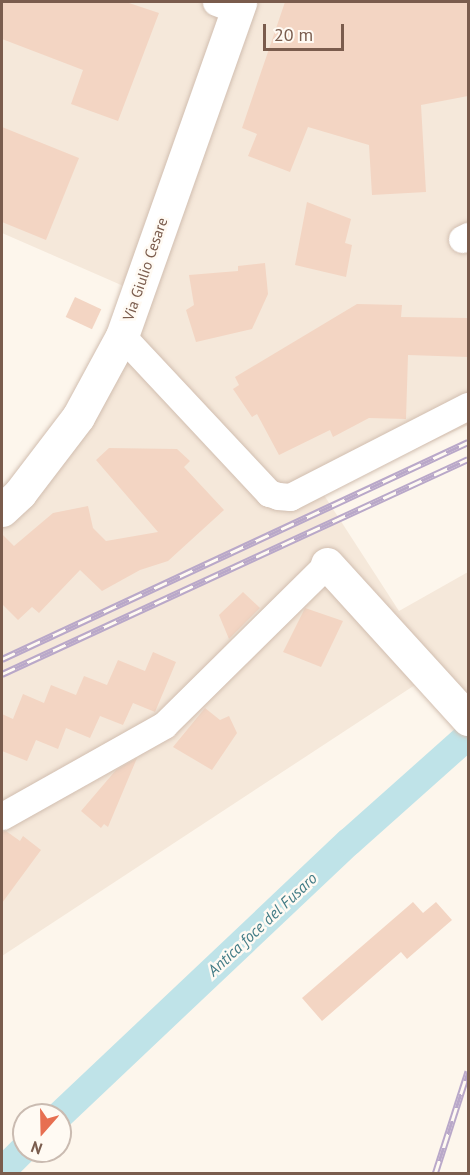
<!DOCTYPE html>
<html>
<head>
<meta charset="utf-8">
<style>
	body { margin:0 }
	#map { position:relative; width:470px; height:1175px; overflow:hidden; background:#fdf6ec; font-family:"PT Sans",sans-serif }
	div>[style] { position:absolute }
	.residential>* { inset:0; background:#f5e8da }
	.canal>* { height:28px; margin:-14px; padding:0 14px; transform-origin:14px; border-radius:14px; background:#bfe3e8 }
	.building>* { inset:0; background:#f3d5c3; transform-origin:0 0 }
	.roads { filter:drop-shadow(0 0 2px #d1beb0) drop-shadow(0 0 2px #d1beb0) }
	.minor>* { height:27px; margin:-13.5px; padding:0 13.5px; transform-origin:13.5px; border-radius:13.5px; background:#fff }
	.tertiary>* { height:33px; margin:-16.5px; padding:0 16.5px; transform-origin:16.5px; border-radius:16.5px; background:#fff }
	.rail>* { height:7px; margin-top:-3.5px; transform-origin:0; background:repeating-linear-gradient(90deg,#fffaf3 0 14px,#b9a8c9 0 28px); box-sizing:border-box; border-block:2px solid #b9a8c9 }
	span { translate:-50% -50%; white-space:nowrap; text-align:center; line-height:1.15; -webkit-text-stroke:5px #fffaf3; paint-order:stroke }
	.street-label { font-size:15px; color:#7a5c4d }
	.water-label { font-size:16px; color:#437c86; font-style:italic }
	.frame { position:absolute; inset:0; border:3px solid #7a5c4d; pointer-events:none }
	.north { position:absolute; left:12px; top:1103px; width:60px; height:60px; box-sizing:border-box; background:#fffaf3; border:2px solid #cabbb1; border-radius:50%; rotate:200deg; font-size:16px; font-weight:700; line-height:24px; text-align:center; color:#7a5c4d }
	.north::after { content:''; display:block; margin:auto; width:21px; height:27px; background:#e76f51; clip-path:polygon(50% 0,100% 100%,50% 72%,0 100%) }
	.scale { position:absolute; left:263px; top:24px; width:81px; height:27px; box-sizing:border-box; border:3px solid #7a5c4d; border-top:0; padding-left:8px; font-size:18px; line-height:21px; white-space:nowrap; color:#7a5c4d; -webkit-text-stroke:4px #fffaf3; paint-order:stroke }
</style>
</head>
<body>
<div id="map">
	<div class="residential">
		<div style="clip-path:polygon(2px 2px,468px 2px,468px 425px,322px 492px,399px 611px,468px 572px,468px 714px,421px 681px,2px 956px,2px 521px,79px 428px,128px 288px,2px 233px)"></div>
	</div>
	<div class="canal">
		<div style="left:60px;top:1115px;width:398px;rotate:-43.4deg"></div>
		<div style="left:349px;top:842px;width:159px;rotate:-41.7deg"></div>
		<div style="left:2px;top:1171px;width:31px;rotate:-45deg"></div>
	</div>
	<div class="building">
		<div style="clip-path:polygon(2px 2px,126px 2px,159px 13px,118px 121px,71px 104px,83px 70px,2px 39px)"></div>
		<div style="clip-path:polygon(285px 2px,468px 2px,468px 96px,421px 105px,426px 192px,372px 195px,369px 145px,308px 127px,290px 172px,248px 156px,257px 134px,242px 128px)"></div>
		<div style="clip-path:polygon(2px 127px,79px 158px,46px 240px,2px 222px)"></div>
		<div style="clip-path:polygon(307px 202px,351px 219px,345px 243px,352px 245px,346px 277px,295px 265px)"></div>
		<div style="clip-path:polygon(265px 263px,268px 294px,252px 329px,196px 342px,186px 310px,194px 305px,189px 275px,238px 271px,238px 266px)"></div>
		<div style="left:75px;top:297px;width:29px;height:22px;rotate:25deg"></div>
		<div style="clip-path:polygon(357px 304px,402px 305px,401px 317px,468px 318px,468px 357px,408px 355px,406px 419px,369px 418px,333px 437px,330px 430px,279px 455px,257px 414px,252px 417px,233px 389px,239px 385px,235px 377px)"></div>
		<div style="clip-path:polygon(109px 448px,177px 449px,190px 461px,184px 467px,224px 510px,168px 561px,140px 570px,102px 591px,80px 570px,39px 613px,32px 607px,18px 620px,2px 604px,2px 534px,14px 546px,53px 513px,88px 506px,93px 528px,106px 541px,158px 532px,96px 460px)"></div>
		<div style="clip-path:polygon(243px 592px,260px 608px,229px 639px,219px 615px)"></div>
		<div style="clip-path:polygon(305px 608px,343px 621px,321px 667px,283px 652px)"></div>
		<div style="clip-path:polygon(153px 652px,176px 662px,155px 712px,133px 703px,123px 725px,100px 716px,90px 738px,66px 728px,58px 749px,36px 740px,27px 761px,2px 751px,2px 714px,13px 719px,23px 694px,44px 703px,51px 685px,76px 695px,84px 676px,107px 685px,118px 660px,145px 671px)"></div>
		<div style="clip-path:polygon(205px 708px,220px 720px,229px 716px,237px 733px,212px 770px,173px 747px)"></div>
		<div style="clip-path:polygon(137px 758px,108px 827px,104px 824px,101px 828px,81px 811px,116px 770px)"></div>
		<div style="clip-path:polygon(6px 831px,20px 841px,23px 836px,41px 850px,2px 903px,2px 832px)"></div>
		<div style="clip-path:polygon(413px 902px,423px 913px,436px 902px,452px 920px,407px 959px,401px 952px,322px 1021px,302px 998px)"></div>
	</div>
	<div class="roads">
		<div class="minor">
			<div style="left:216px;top:2px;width:22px;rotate:21deg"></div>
			<div style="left:462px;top:239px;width:7px;rotate:-27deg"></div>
			<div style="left:122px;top:336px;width:215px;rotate:46.9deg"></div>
			<div style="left:269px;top:493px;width:9px;rotate:18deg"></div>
			<div style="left:278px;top:496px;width:12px;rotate:5deg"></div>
			<div style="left:290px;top:497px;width:200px;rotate:-27.1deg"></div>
			<div style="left:2px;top:816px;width:186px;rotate:-29.3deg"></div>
			<div style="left:164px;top:725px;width:229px;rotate:-44.6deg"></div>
		</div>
		<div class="tertiary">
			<div style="left:2px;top:510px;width:25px;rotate:-43deg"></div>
			<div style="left:20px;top:493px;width:96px;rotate:-52.7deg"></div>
			<div style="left:78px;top:417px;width:92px;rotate:-61.5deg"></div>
			<div style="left:122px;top:336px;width:354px;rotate:-70.5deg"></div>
			<div style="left:327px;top:564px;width:210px;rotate:47.7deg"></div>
		</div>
	</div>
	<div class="rail">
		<div style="left:2px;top:659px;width:514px;rotate:-24.97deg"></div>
		<div style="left:2px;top:674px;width:513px;rotate:-24.77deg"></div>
		<div style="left:435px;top:1174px;width:108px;rotate:-72.2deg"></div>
	</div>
	<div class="street-label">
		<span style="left:145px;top:269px;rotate:-71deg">Via Giulio Cesare</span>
	</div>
	<div class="water-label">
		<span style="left:262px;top:924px;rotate:-43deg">Antica foce del Fusaro</span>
	</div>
	<div class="frame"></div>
	<div class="north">N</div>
	<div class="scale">20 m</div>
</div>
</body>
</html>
